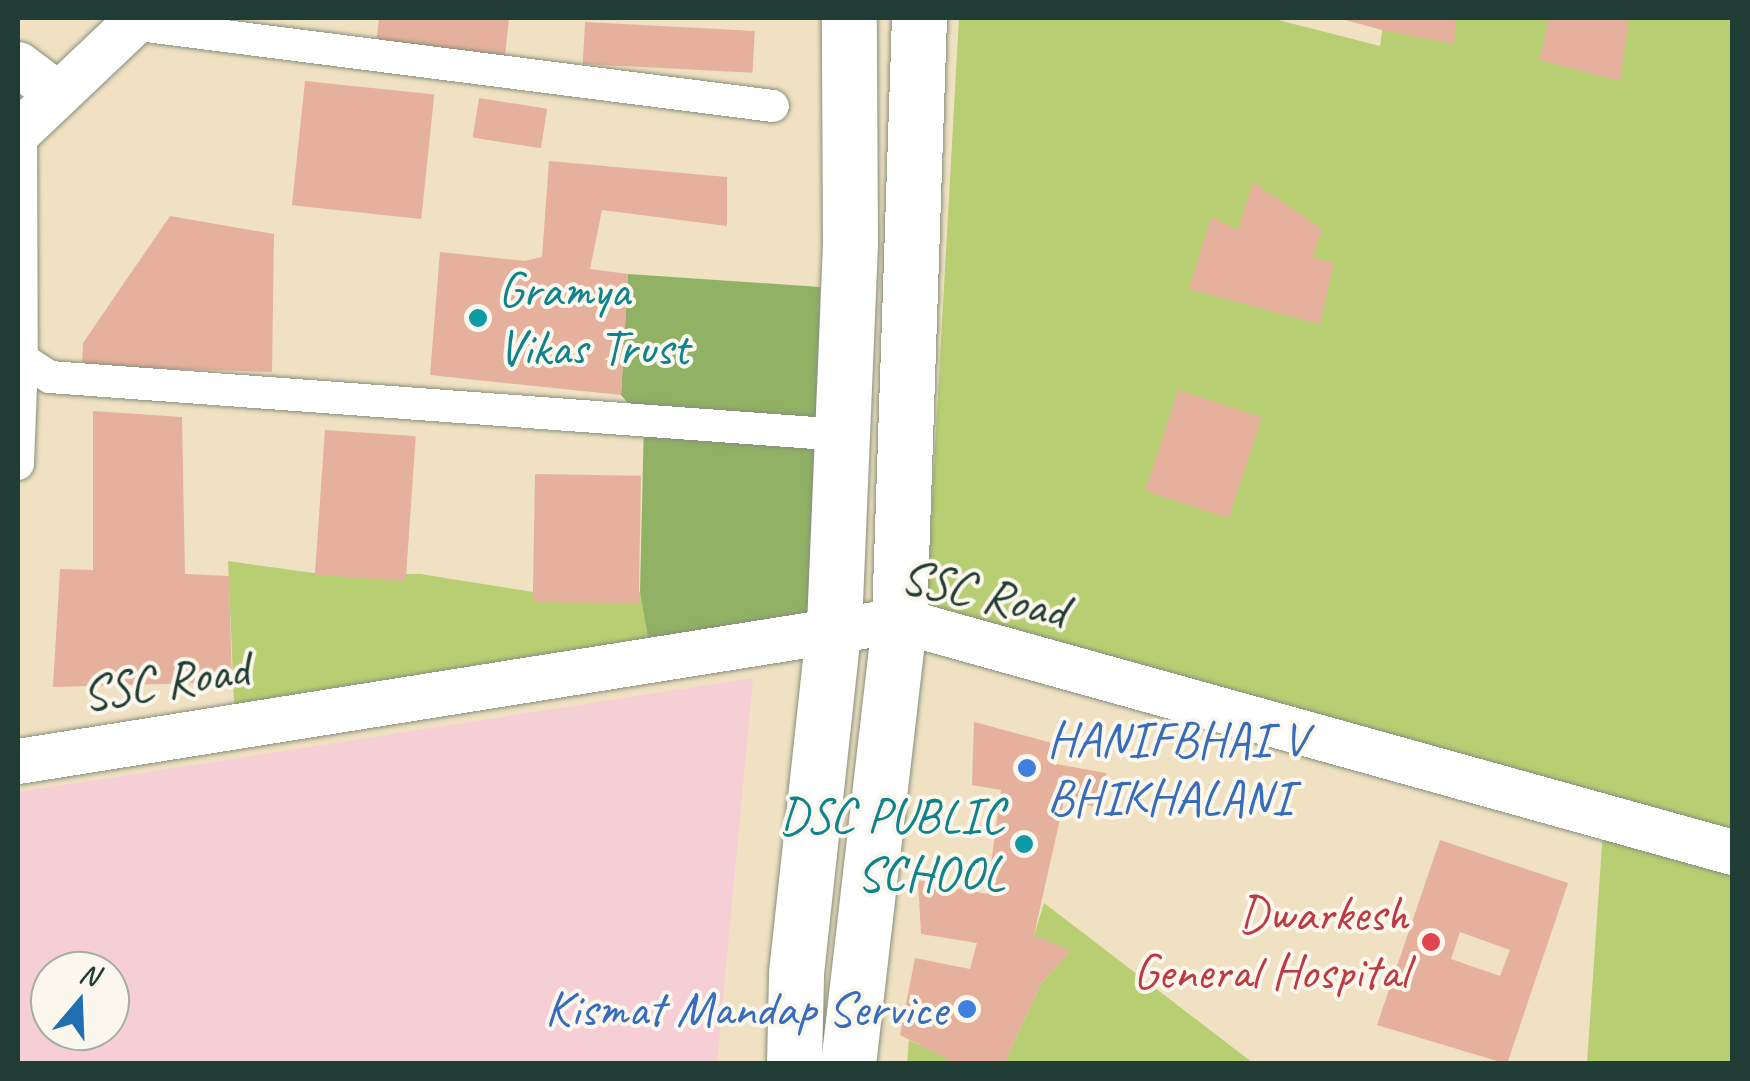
<!DOCTYPE html>
<html>
<head>
<meta charset="utf-8">
<style>
	body { margin:0 }
	#map { position:relative; width:1750px; height:1081px; overflow:hidden; background:#efe1c2; font-family:Caveat,sans-serif }
	div>[style] { position:absolute }
	.built>* { inset:0; background:#f6cfd6 }
	.green>* { inset:0; background:#b7ce73 }
	.forest>* { inset:0; background:#91b165 }
	.building>* { inset:0; background:#e5b19c; transform-origin:0 0 }
	.roads { filter:drop-shadow(0 0 2px #878f7b) drop-shadow(0 0 2px #878f7b) }
	.street>* { height:32px; margin:-16px; padding:0 16px; transform-origin:16px; border-radius:16px; background:#fff }
	.secondary>* { height:45px; margin:-22.5px; padding:0 22.5px; transform-origin:22.5px; border-radius:22.5px; background:#fff }
	.highway>* { height:55px; margin:-27.5px; padding:0 27.5px; transform-origin:27.5px; border-radius:27.5px; background:#fff }
	.dots>* { width:28px; height:28px; translate:-50% -50%; box-sizing:border-box; border:5px solid #fbf7ec; border-radius:50% }
	span { translate:-50% -50%; white-space:nowrap; text-align:center; line-height:1.15; -webkit-text-stroke:8px #fbf7ec; paint-order:stroke }
	.culture-label { font-size:50px; color:#0d838f }
	.left { translate:0 -50%; text-align:left }
	.right { translate:-100% -50%; text-align:right }
	.street-label { font-size:50px; color:#1f3d34 }
	.shop-label { font-size:50px; color:#366cbe }
	.health-label { font-size:50px; color:#be3a42 }
	.frame { position:absolute; inset:0; border:20px solid #1f3d34; pointer-events:none }
	.north { position:absolute; left:30px; top:951px; width:100px; height:100px; box-sizing:border-box; background:#fbf7ec; border:2px solid #a3ada2; border-radius:50%; rotate:19deg; font-size:28px; font-weight:700; line-height:40px; text-align:center; color:#1f3d34 }
	.north::after { content:''; display:block; margin:auto; width:35px; height:45px; background:#1f6fb2; clip-path:polygon(50% 0,100% 100%,50% 72%,0 100%) }
</style>
</head>
<body>
<div id="map">
	<div class="built">
		<div style="clip-path:polygon(evenodd,753px 678px,717px 1063px,18px 1063px,18px 792px,753px 678px,50px 971px,110px 971px,110px 1031px,50px 1031px,50px 971px)"></div>
	</div>
	<div class="green">
		<div style="clip-path:polygon(959px 18px,1270px 18px,1380px 46px,1384px 18px,1732px 18px,1732px 1063px,1587px 1063px,1604px 816px,925px 628px)"></div>
		<div style="clip-path:polygon(228px 561px,328px 575px,420px 574px,533px 592px,533px 602px,640px 592px,651px 656px,235px 725px)"></div>
		<div style="clip-path:polygon(1044px 903px,1253px 1063px,1004px 1064px,1041px 983px,1070px 952px,1034px 935px)"></div>
		<div style="clip-path:polygon(909px 1040px,957px 1063px,907px 1064px)"></div>
	</div>
	<div class="forest">
		<div style="clip-path:polygon(628px 274px,820px 287px,816px 629px,651px 656px,640px 592px,644px 421px,621px 395px)"></div>
	</div>
	<div class="building">
		<div style="clip-path:polygon(379px 18px,509px 18px,505px 56px,376px 45px)"></div>
		<div style="clip-path:polygon(1338px 18px,1456px 18px,1454px 44px,1382px 30px)"></div>
		<div style="clip-path:polygon(1549px 18px,1629px 18px,1620px 81px,1539px 60px)"></div>
		<div style="left:585px;top:22px;width:170px;height:42px;rotate:3deg"></div>
		<div style="left:305px;top:81px;width:130px;height:125px;rotate:6deg"></div>
		<div style="left:479px;top:98px;width:69px;height:40px;rotate:9deg"></div>
		<div style="clip-path:polygon(549px 161px,727px 177px,727px 226px,602px 210px,590px 269px,628px 274px,621px 395px,430px 375px,440px 252px,525px 261px,542px 257px)"></div>
		<div style="clip-path:polygon(1253px 182px,1322px 229px,1313px 257px,1334px 263px,1320px 324px,1189px 289px,1211px 217px,1238px 230px)"></div>
		<div style="clip-path:polygon(170px 216px,274px 234px,272px 372px,82px 366px,83px 343px)"></div>
		<div style="left:1178px;top:390px;width:88px;height:106px;rotate:18deg"></div>
		<div style="clip-path:polygon(93px 411px,182px 417px,185px 574px,229px 576px,232px 682px,53px 687px,60px 569px,93px 570px)"></div>
		<div style="left:325px;top:430px;width:91px;height:145px;rotate:4deg"></div>
		<div style="left:535px;top:474px;width:106px;height:128px;rotate:1deg"></div>
		<div style="clip-path:polygon(974px 722px,1056px 744px,1056px 764px,1106px 773px,1104px 808px,1064px 801px,1034px 935px,1071px 951px,1041px 983px,1004px 1064px,957px 1064px,900px 1035px,915px 958px,970px 969px,977px 943px,921px 934px,918px 880px,987px 894px,1001px 790px,972px 785px)"></div>
		<div style="clip-path:polygon(evenodd,1440px 840px,1568px 883px,1507px 1064px,1377px 1025px,1440px 840px,1460px 932px,1510px 950px,1500px 976px,1451px 959px,1460px 932px)"></div>
	</div>
	<div class="roads">
		<div class="street">
			<div style="left:131px;top:24px;width:647px;rotate:7.28deg"></div>
			<div style="left:21px;top:129px;width:230px;rotate:89.8deg"></div>
			<div style="left:22px;top:359px;width:33px;rotate:33deg"></div>
			<div style="left:50px;top:377px;width:794px;rotate:4.19deg"></div>
			<div style="left:18px;top:464px;width:105px;rotate:-87.8deg"></div>
		</div>
		<div class="secondary">
			<div style="left:18px;top:64px;width:50px;rotate:36.9deg"></div>
			<div style="left:18px;top:132px;width:166px;rotate:-43.5deg"></div>
			<div style="left:18px;top:761px;width:892px;rotate:-9.09deg"></div>
			<div style="left:899px;top:620px;width:865px;rotate:15.56deg"></div>
		</div>
		<div class="highway">
			<div style="left:794px;top:1064px;width:91px;rotate:-88.7deg"></div>
			<div style="left:796px;top:973px;width:349px;rotate:-83.8deg"></div>
			<div style="left:834px;top:626px;width:383px;rotate:-87.6deg"></div>
			<div style="left:850px;top:243px;width:225px;rotate:-90.3deg"></div>
			<div style="left:848px;top:1064px;width:447px;rotate:-83.4deg"></div>
			<div style="left:899px;top:620px;width:602px;rotate:-88.1deg"></div>
		</div>
	</div>
	<div class="dots">
		<div style="left:478px;top:318px;background:#0f9aa8"></div>
		<div style="left:1027px;top:768px;background:#3f7fe0"></div>
		<div style="left:1024px;top:844px;background:#0f9aa8"></div>
		<div style="left:1431px;top:942px;background:#e0444e"></div>
		<div style="left:967px;top:1009px;background:#3f7fe0"></div>
	</div>
	<div class="culture-label">
		<span class="left" style="left:498px;top:318px">Gramya<br>Vikas Trust</span>
		<span class="right" style="left:1004px;top:844px">DSC PUBLIC<br>SCHOOL</span>
	</div>
	<div class="street-label">
		<span style="left:984px;top:593px;rotate:13deg">SSC Road</span>
		<span style="left:165px;top:681px;rotate:-9deg">SSC Road</span>
	</div>
	<div class="shop-label">
		<span class="left" style="left:1047px;top:768px">HANIFBHAI V<br>BHIKHALANI</span>
		<span class="right" style="left:947px;top:1009px">Kismat Mandap Service</span>
	</div>
	<div class="health-label">
		<span class="right" style="left:1408px;top:942px">Dwarkesh<br>General Hospital</span>
	</div>
	<div class="frame"></div>
	<div class="north">N</div>
</div>
</body>
</html>
